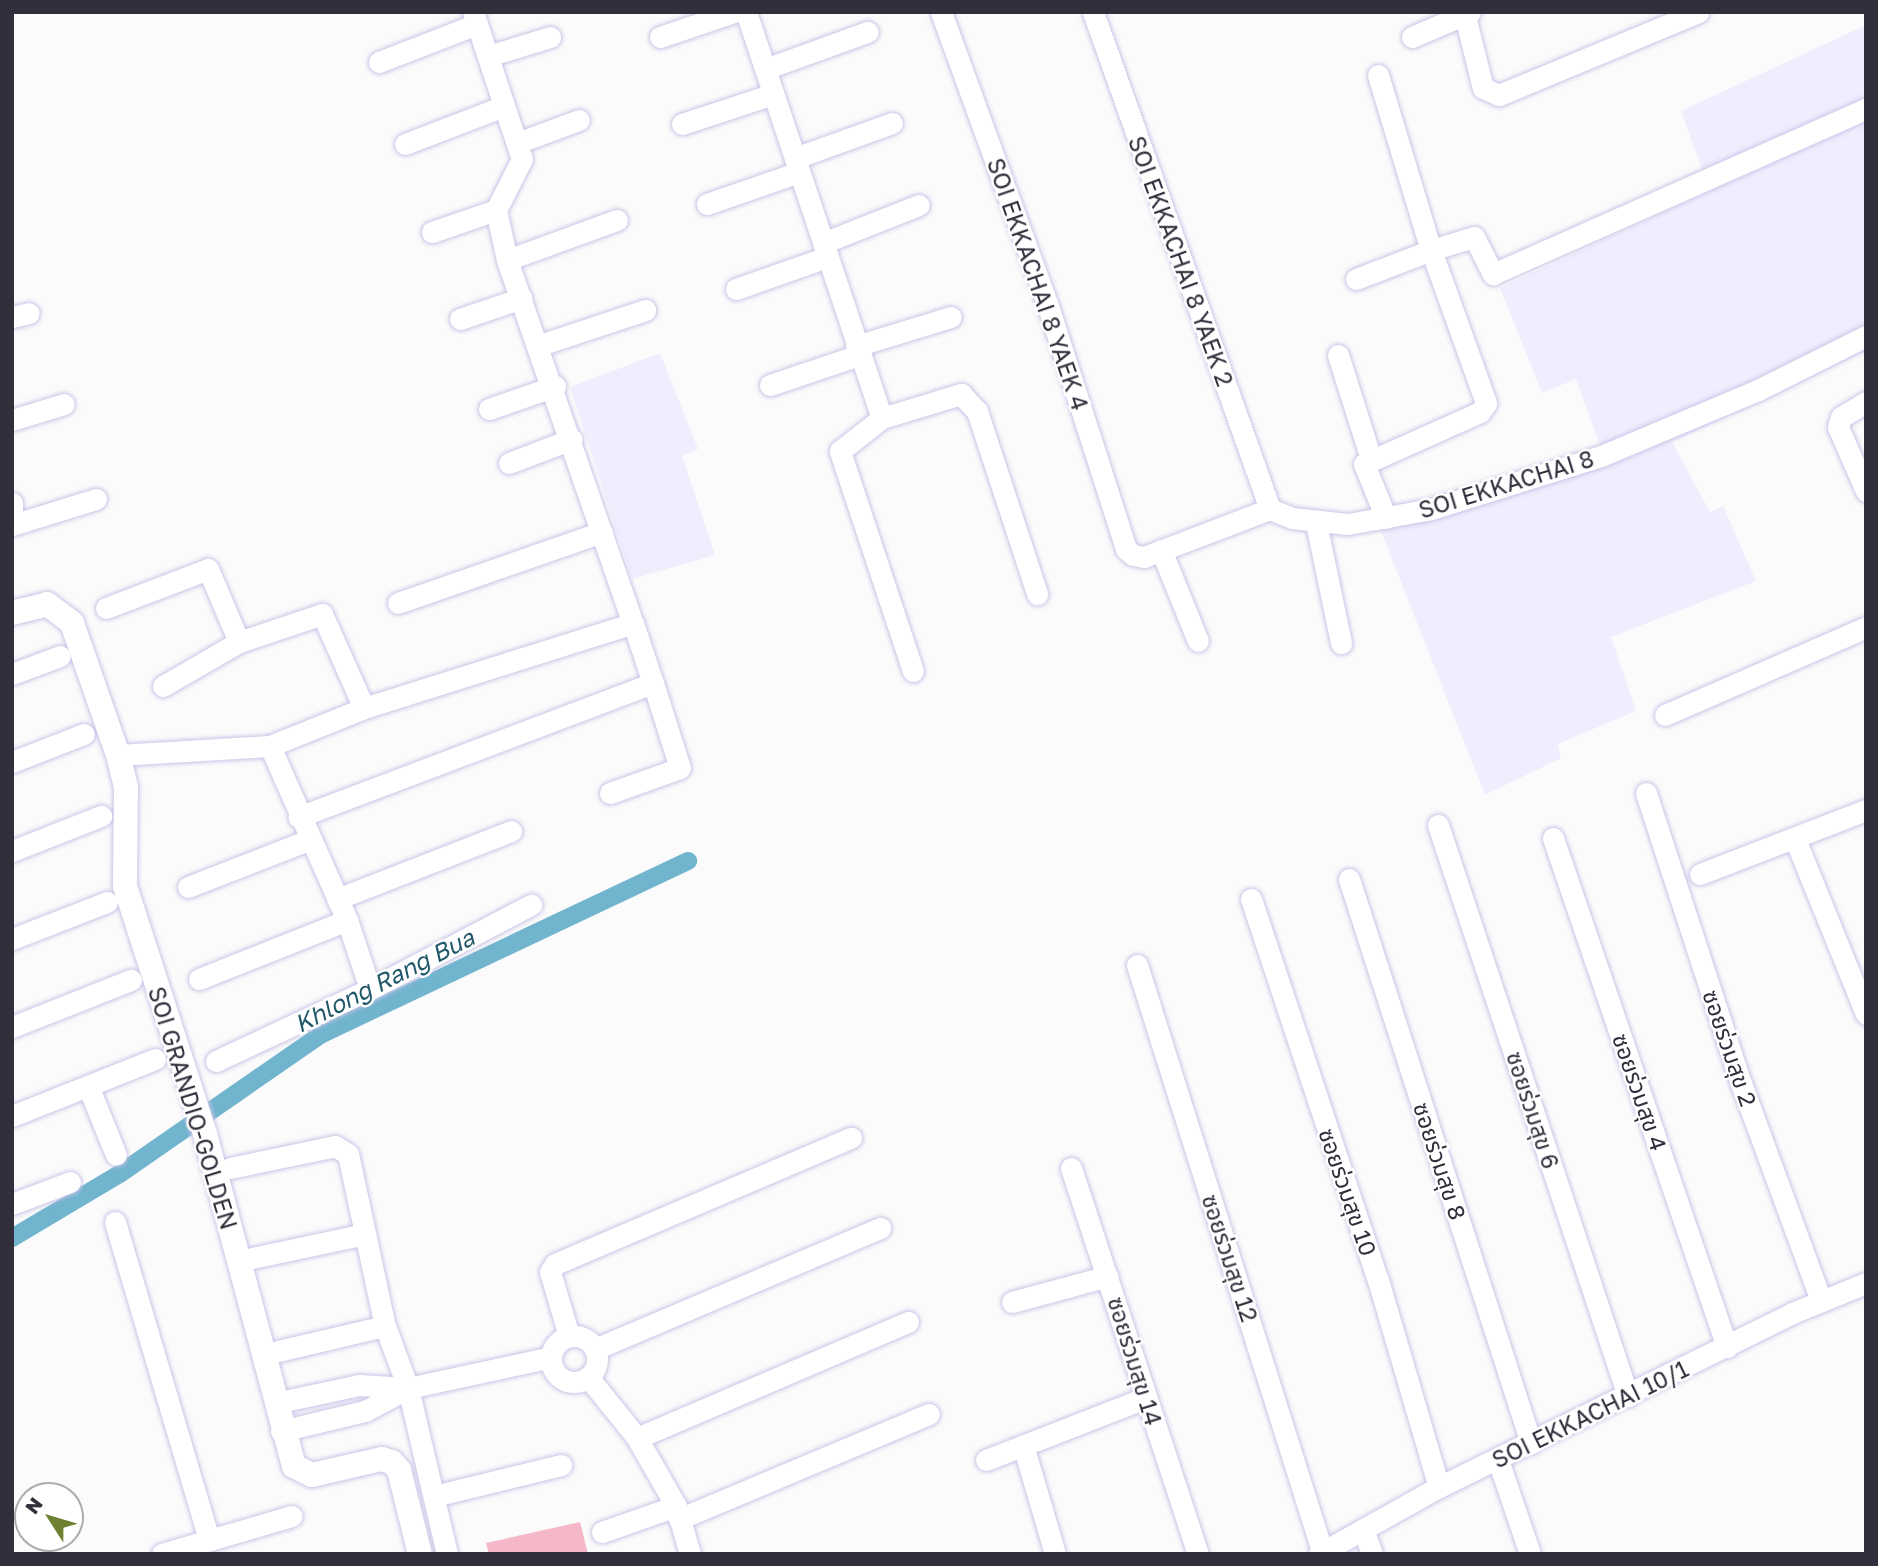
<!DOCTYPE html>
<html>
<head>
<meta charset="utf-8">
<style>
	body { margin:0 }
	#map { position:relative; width:1878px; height:1566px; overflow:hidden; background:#fbfbfb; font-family:"Golos Text","Noto Sans Thai",sans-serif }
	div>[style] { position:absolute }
	.built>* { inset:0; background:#f0edfe }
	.green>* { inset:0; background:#f5b8c8 }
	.canal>* { height:18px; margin:-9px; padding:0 9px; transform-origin:9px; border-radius:9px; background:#70b4ce }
	.roads { filter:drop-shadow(0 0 2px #cac5e8) drop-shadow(0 0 2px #cac5e8) }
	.minor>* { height:21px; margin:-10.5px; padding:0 10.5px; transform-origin:10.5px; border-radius:10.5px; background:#fff }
	.minor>.ring { margin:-10.5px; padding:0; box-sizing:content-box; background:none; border:21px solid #fff; border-radius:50% }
	.tertiary>* { height:24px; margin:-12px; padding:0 12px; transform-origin:12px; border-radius:12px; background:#fff }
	span { translate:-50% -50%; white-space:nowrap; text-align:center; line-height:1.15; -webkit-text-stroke:5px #fff; paint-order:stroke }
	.street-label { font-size:23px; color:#312f3c }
	.water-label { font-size:24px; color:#21596b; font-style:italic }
	.frame { position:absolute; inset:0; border:14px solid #312f3c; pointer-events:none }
	.north { position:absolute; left:14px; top:1482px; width:70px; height:70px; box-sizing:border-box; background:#fff; border:2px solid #adacb1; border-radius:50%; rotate:307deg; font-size:19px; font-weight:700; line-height:28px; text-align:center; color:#312f3c }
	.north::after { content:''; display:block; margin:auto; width:24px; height:32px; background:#6e8131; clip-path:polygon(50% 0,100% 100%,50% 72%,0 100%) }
</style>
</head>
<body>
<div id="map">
	<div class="built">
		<div style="clip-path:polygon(1866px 25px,1866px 351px,1672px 442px,1710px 512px,1723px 506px,1756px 581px,1611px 637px,1636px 711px,1558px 744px,1561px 758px,1485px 795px,1381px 531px,1607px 465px,1576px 379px,1542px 393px,1500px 288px,1710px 191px,1681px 111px)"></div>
		<div style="clip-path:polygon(660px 353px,698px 449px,682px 456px,715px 555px,632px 579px,570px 387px)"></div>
	</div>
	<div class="green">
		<div style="clip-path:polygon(580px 1522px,588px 1554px,489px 1554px,486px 1543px)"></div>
	</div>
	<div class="canal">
		<div style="left:12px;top:1238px;width:127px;rotate:-30.8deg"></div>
		<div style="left:121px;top:1173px;width:244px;rotate:-34.7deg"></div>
		<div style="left:322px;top:1034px;width:405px;rotate:-25.3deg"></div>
	</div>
	<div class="roads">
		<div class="minor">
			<div style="left:473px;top:12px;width:155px;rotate:71.6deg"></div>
			<div style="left:522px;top:159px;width:57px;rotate:117deg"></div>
			<div style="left:496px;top:210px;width:51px;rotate:77.6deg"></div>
			<div style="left:507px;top:260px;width:384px;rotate:70.9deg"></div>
			<div style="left:746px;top:12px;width:428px;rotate:71.5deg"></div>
			<div style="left:941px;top:12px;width:313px;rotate:70deg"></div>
			<div style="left:1048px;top:306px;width:255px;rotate:72.2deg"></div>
			<div style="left:1126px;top:549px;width:9px;rotate:41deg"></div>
			<div style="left:1133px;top:555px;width:11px;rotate:10deg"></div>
			<div style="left:1144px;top:557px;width:135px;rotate:-20.9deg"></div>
			<div style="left:1270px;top:509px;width:24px;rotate:22deg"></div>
			<div style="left:1292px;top:518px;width:56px;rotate:6.1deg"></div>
			<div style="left:1348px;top:524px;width:84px;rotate:-10.2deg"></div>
			<div style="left:1431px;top:509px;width:178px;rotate:-17.3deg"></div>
			<div style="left:1601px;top:456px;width:170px;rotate:-22.8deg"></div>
			<div style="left:1758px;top:390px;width:121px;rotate:-26.6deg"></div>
			<div style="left:1093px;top:12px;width:528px;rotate:70.4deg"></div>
			<div style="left:1464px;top:12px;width:78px;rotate:76deg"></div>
			<div style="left:1483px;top:88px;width:17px;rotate:24deg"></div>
			<div style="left:1499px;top:95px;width:216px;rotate:-22.6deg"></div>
			<div style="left:660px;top:37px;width:78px;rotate:-18.7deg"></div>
			<div style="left:1412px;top:37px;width:63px;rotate:-23.3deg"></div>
			<div style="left:488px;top:56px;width:65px;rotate:-17deg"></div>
			<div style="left:379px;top:62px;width:105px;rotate:-21.2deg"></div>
			<div style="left:765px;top:69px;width:109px;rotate:-19.9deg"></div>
			<div style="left:1378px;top:75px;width:183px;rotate:73.2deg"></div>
			<div style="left:1431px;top:250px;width:45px;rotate:-16.8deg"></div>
			<div style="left:1474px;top:237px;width:42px;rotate:62.8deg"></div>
			<div style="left:1493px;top:274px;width:408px;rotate:-23.9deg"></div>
			<div style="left:682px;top:124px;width:96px;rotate:-18.2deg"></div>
			<div style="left:517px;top:143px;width:66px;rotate:-20.4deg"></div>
			<div style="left:405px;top:144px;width:106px;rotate:-21deg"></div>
			<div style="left:795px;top:158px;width:103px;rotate:-19.8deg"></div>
			<div style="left:707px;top:204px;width:97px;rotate:-19.2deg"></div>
			<div style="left:432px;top:232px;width:68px;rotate:-19deg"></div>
			<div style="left:823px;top:243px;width:103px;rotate:-21.6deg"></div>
			<div style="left:507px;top:260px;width:117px;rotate:-20deg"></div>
			<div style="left:1356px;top:279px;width:80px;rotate:-21.1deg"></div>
			<div style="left:1431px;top:250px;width:163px;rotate:70.2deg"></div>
			<div style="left:1486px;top:403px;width:11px;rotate:124deg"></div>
			<div style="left:1480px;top:412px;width:127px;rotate:155.9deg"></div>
			<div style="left:1364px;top:464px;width:58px;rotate:67.8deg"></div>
			<div style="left:736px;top:289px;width:96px;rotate:-19.4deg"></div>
			<div style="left:12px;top:317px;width:17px;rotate:-13deg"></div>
			<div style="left:460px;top:319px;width:65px;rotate:-18.7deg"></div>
			<div style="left:540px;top:345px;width:111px;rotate:-18.4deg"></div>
			<div style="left:856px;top:346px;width:99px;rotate:-17deg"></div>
			<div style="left:1338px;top:355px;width:109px;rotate:72.4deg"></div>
			<div style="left:770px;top:385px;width:94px;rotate:-18.6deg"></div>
			<div style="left:1866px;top:402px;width:29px;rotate:149deg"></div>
			<div style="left:1841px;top:417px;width:10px;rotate:107deg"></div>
			<div style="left:1838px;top:427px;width:70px;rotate:66.4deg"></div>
			<div style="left:489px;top:409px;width:70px;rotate:-19.2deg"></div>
			<div style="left:12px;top:420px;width:54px;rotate:-17.1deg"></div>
			<div style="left:509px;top:463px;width:67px;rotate:-20.9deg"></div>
			<div style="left:12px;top:503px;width:18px;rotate:90deg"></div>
			<div style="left:1316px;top:523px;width:123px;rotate:78.2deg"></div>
			<div style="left:12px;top:525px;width:88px;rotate:-17.2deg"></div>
			<div style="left:1161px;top:550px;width:98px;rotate:67.9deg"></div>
			<div style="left:398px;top:603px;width:216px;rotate:-19.2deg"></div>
			<div style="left:106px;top:608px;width:109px;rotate:-20.9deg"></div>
			<div style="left:208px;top:569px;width:79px;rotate:67deg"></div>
			<div style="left:913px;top:671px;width:232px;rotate:-108.4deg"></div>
			<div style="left:840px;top:451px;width:53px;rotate:-38.2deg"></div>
			<div style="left:882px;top:418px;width:83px;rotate:-16.9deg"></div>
			<div style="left:961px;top:394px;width:23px;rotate:47deg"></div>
			<div style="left:977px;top:411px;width:193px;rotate:71.8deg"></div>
			<div style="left:12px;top:674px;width:51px;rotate:-20.6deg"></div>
			<div style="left:163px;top:686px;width:88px;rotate:-30.1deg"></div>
			<div style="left:239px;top:642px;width:88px;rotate:-18.6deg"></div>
			<div style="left:322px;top:614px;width:103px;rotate:65.9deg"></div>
			<div style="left:1665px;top:715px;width:219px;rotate:-23.6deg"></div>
			<div style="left:118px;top:755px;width:152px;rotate:-3.4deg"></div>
			<div style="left:270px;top:746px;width:101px;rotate:-22deg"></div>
			<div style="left:364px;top:708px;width:282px;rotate:-17.5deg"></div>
			<div style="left:633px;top:623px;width:63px;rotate:71.6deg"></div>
			<div style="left:653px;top:683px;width:379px;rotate:159.3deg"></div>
			<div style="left:12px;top:762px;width:77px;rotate:-21.3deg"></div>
			<div style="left:610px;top:793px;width:74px;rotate:-19.7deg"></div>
			<div style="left:680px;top:768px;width:89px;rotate:-107.6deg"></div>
			<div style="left:1646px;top:793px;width:305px;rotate:71.9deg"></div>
			<div style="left:1741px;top:1083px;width:232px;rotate:69.8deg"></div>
			<div style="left:1438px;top:825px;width:602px;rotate:71.6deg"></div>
			<div style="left:1553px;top:838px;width:538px;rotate:71.13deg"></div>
			<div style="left:1795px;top:839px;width:189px;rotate:67.9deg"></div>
			<div style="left:12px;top:851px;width:96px;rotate:-21.5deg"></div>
			<div style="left:1700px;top:874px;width:178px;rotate:-21.1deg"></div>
			<div style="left:1349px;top:879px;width:593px;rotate:72.12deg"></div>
			<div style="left:188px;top:887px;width:132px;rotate:-21.3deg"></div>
			<div style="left:337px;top:899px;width:187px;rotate:-21.3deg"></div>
			<div style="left:1251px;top:899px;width:402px;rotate:71.6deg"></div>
			<div style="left:1378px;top:1280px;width:216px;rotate:73.6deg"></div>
			<div style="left:12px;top:939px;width:102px;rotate:-21.3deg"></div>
			<div style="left:1137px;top:965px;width:618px;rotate:72.47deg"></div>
			<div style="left:199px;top:979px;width:159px;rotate:-21.7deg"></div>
			<div style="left:347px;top:920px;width:190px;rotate:-113.9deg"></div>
			<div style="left:370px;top:989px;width:182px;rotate:-27.6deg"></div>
			<div style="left:12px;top:1027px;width:128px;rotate:-21.6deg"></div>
			<div style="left:216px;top:1061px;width:170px;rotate:-25.1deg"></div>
			<div style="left:370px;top:989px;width:73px;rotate:-108.4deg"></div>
			<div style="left:88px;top:1086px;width:74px;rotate:67.9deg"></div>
			<div style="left:12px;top:1116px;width:154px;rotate:-21.7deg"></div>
			<div style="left:230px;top:1168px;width:107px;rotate:-11.8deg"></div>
			<div style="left:335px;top:1146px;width:15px;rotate:32deg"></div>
			<div style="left:348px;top:1154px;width:176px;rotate:77.9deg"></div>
			<div style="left:385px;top:1326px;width:66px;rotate:69.6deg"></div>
			<div style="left:408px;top:1388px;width:171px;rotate:76.8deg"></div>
			<div style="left:1071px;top:1168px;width:406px;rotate:71.8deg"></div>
			<div style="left:12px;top:1204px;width:62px;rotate:-20.8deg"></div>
			<div style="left:115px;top:1222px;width:332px;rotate:73.5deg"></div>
			<div style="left:252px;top:1258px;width:116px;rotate:-12deg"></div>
			<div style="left:1012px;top:1302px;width:99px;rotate:-15.2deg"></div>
			<div class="ring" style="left:551px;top:1336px;width:25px;height:25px"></div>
			<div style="left:569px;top:1336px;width:67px;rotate:-106.5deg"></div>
			<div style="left:550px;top:1272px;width:9px;rotate:-58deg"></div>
			<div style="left:555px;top:1264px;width:322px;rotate:-23.1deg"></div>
			<div style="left:595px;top:1349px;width:310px;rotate:-23deg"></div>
			<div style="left:278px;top:1351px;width:110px;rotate:-13.2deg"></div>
			<div style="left:588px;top:1377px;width:78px;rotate:51.2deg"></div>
			<div style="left:637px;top:1438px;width:78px;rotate:60.2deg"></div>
			<div style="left:676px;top:1506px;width:50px;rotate:73.7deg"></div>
			<div style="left:275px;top:1403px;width:86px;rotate:-12.1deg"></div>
			<div style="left:359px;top:1385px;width:49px;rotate:3.5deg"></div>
			<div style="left:281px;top:1431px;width:86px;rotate:-13.4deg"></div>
			<div style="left:365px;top:1411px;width:49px;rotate:-28.1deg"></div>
			<div style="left:408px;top:1388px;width:146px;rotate:-12.2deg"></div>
			<div style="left:637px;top:1438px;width:295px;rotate:-23.2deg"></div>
			<div style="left:1023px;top:1445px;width:114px;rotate:73.6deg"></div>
			<div style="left:986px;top:1460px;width:171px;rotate:-21.3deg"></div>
			<div style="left:1498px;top:1460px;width:99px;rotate:71.2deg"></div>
			<div style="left:434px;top:1496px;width:131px;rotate:-13.7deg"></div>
			<div style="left:679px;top:1519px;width:271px;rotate:-22.8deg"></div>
			<div style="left:1363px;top:1529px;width:27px;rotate:70deg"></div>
			<div style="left:602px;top:1532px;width:78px;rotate:-19.4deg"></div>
			<div style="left:162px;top:1554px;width:135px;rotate:-16.3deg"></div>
			<div style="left:1319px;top:1554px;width:137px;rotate:-29.2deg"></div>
			<div style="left:1439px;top:1487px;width:394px;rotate:-26.2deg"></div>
			<div style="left:1792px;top:1313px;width:80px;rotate:-22.1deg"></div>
		</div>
		<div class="tertiary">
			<div style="left:12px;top:613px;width:36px;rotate:-14deg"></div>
			<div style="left:47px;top:604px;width:31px;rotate:37deg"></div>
			<div style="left:72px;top:623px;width:140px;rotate:70.8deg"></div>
			<div style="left:118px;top:755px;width:33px;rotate:76deg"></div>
			<div style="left:126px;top:787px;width:99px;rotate:90.6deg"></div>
			<div style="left:125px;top:886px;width:261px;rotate:72.1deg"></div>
			<div style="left:205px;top:1134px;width:344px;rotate:75deg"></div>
			<div style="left:294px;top:1466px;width:20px;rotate:27deg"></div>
			<div style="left:312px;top:1475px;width:72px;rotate:-12.9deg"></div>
			<div style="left:382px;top:1459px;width:10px;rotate:17deg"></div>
			<div style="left:392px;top:1462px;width:11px;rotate:49deg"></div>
			<div style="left:399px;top:1470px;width:87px;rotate:76deg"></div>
		</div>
	</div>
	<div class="street-label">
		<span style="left:1181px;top:261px;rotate:70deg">SOI EKKACHAI 8 YAEK 2</span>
		<span style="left:1038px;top:284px;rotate:71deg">SOI EKKACHAI 8 YAEK 4</span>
		<span style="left:1506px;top:484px;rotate:-17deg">SOI EKKACHAI 8</span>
		<span style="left:1730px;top:1048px;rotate:71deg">ซอยร่วมสุข 2</span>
		<span style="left:1640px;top:1092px;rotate:71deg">ซอยร่วมสุข 4</span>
		<span style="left:193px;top:1108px;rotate:73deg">SOI GRANDIO-GOLDEN</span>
		<span style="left:1533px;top:1110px;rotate:72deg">ซอยร่วมสุข 6</span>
		<span style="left:1440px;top:1161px;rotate:72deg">ซอยร่วมสุข 8</span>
		<span style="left:1348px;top:1192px;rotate:71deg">ซอยร่วมสุข 10</span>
		<span style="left:1230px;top:1258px;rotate:72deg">ซอยร่วมสุข 12</span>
		<span style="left:1135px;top:1361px;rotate:73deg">ซอยร่วมสุข 14</span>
		<span style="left:1590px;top:1414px;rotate:-26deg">SOI EKKACHAI 10/1</span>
	</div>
	<div class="water-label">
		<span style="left:384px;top:980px;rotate:-27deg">Khlong Rang Bua</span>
	</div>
	<div class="frame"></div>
	<div class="north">N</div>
</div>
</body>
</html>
